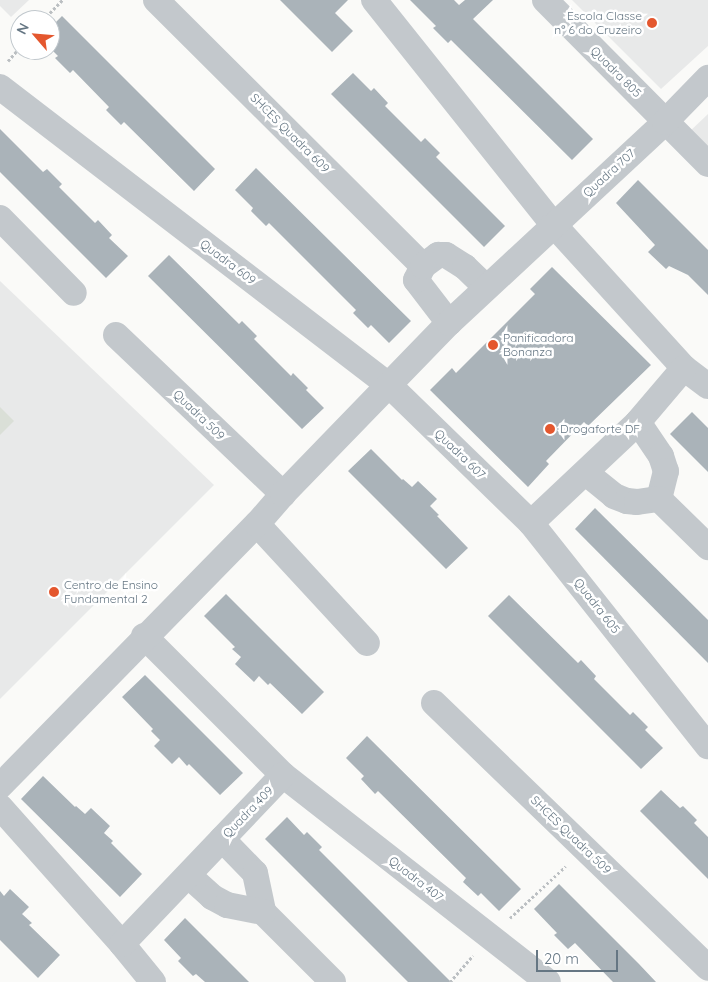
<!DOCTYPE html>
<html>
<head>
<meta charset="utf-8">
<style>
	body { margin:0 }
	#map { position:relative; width:708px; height:982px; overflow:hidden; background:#fafaf8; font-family:Quicksand,sans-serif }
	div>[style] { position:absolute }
	.built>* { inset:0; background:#e8e9e9 }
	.green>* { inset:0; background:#dadfd7 }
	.building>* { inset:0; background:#aab3b9 }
	.path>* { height:3px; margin-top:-1.5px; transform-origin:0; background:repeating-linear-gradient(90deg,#bbbfc2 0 2.5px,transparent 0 5px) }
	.minor>* { height:26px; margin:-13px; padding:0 13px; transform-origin:13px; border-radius:13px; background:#c3c8cc }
	.dots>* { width:14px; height:14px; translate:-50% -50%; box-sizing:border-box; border:2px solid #fff; border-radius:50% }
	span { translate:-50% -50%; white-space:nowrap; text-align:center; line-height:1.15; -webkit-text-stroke:5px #fff; paint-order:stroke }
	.poi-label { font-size:12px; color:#657683 }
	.right { translate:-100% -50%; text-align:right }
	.left { translate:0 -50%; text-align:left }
	.street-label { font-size:12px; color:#657683 }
	.north { position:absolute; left:10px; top:10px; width:50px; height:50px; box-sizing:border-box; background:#fff; border:1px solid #c1c8cd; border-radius:50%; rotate:297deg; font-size:14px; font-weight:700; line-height:20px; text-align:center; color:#657683 }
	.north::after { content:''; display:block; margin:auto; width:18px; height:22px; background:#e4572e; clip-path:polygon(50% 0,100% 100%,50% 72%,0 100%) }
	.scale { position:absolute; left:536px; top:950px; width:82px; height:22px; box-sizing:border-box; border:2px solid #657683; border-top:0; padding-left:6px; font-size:15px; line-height:18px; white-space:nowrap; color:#657683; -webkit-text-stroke:4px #fff; paint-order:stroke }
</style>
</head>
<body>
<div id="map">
	<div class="built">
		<div style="clip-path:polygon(0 0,29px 0,11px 17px,0 6px)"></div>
		<div style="clip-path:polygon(572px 0,708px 0,708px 46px,661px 89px)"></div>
		<div style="clip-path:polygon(708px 114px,708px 155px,687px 134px)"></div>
		<div style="clip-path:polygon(0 281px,214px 485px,0 699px)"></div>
	</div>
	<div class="green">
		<div style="clip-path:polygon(0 407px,14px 421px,0 435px)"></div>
	</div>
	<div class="building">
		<div style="clip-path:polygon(280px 0,348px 0,335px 13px,353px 31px,332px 52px)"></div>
		<div style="clip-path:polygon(410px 0,454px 0,459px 5px,465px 0,493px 0,473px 19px,593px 139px,572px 160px,451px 40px,448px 43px,433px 28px,436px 26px)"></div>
		<div style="clip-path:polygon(62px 16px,215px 169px,194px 191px,124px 122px,121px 125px,106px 110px,109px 107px,73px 70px,70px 73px,55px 58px,58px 56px,50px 48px,50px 28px)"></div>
		<div style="clip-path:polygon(353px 73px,371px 91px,374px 88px,388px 103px,385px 106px,421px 142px,425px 138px,440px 153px,436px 157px,505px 226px,484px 247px,331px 94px)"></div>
		<div style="clip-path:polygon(0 129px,43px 172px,47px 169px,62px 184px,59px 187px,95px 223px,98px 220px,112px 235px,109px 238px,128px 256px,106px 278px,0 172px)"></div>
		<div style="clip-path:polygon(256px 168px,411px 321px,389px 343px,371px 325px,368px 328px,353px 313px,356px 310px,269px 223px,266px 226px,251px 211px,253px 208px,235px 190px)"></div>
		<div style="clip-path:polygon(638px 180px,708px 250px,708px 295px,688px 275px,669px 266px,666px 269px,648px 252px,655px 245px,616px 203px)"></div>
		<div style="clip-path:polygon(169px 255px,239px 324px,242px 321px,257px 336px,254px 339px,291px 376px,293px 373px,308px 388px,306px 390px,324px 408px,302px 429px,148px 276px)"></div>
		<div style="clip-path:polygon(552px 267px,651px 365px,588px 426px,584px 422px,546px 461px,549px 464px,528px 487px,430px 390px,452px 368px,456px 373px,535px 294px,530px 289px)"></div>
		<div style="clip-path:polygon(692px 412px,708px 428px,708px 472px,670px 434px)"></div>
		<div style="clip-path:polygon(371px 449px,402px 480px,403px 479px,412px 487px,418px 481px,437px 499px,430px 506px,439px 515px,437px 516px,468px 548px,446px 569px,348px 471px)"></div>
		<div style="clip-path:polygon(595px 508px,708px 620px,708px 663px,575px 529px)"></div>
		<div style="clip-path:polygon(226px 594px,324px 692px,302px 714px,270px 683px,268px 685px,259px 676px,254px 682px,235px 664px,241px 657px,232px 649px,235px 647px,204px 616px)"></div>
		<div style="clip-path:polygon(509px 595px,578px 663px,581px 660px,596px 676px,594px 679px,630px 715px,633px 712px,648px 727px,645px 730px,663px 748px,641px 769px,488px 616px)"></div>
		<div style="clip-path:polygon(145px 675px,243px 773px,220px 795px,189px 764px,187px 766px,179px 757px,172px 764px,154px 746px,160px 740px,151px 731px,153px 729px,122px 697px)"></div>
		<div style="clip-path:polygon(367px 736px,521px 889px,499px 911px,481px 893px,478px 896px,463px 882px,466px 878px,378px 791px,375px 794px,361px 779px,364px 776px,346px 758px)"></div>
		<div style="clip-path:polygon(43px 776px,75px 807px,76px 806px,85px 814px,91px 808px,110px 826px,104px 833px,113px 841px,111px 843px,142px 874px,120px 897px,21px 799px)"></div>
		<div style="clip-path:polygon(661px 790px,680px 808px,683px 806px,697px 820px,694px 823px,708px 837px,708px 879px,640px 811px)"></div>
		<div style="clip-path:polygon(287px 817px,304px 835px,307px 832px,322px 847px,319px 850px,451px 982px,408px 982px,265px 839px)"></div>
		<div style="clip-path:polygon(559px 884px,639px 964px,656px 982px,613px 982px,575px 943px,568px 949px,554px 935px,557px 933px,534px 909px)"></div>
		<div style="clip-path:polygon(10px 889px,29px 907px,22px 914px,32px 923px,29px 925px,60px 955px,38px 978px,0 940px,0 891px,4px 896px)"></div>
		<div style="clip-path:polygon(185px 918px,249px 982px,205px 982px,196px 974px,193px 976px,178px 961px,181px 958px,164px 940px)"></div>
	</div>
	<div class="path">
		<div style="left:43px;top:20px;width:28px;rotate:-46deg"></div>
		<div style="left:8px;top:61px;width:18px;rotate:-49deg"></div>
		<div style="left:510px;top:918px;width:76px;rotate:-42.9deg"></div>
		<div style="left:450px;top:982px;width:35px;rotate:-49deg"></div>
	</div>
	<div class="minor">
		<div style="left:156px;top:0;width:377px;rotate:44.9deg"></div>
		<div style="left:374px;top:0;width:287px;rotate:51.4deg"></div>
		<div style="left:553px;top:224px;width:195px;rotate:47.7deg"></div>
		<div style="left:684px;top:368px;width:30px;rotate:37deg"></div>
		<div style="left:545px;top:0;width:231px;rotate:45.2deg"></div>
		<div style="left:0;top:87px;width:490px;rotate:37.5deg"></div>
		<div style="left:389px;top:385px;width:198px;rotate:44.2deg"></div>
		<div style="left:531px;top:523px;width:285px;rotate:51.6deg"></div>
		<div style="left:0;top:218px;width:105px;rotate:45.4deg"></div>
		<div style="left:449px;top:323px;width:54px;rotate:-127.5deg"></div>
		<div style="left:416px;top:280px;width:16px;rotate:-63deg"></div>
		<div style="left:423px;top:266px;width:19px;rotate:-36deg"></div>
		<div style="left:438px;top:255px;width:8px"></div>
		<div style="left:446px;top:255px;width:22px;rotate:32deg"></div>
		<div style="left:465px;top:267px;width:29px;rotate:44deg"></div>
		<div style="left:116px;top:335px;width:231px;rotate:43.6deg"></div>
		<div style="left:638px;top:422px;width:41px;rotate:55.9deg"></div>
		<div style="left:661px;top:456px;width:16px;rotate:72deg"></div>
		<div style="left:666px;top:471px;width:29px;rotate:104deg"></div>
		<div style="left:586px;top:473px;width:36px;rotate:39deg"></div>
		<div style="left:614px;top:496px;width:14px;rotate:21deg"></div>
		<div style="left:627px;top:501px;width:10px;rotate:6deg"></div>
		<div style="left:637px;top:502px;width:22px;rotate:-8deg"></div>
		<div style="left:659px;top:499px;width:69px;rotate:44.4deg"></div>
		<div style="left:531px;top:523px;width:147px;rotate:-43.3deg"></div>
		<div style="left:638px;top:422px;width:71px;rotate:-49.6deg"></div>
		<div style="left:257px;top:524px;width:162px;rotate:47.3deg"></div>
		<div style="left:144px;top:636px;width:197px;rotate:45deg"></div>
		<div style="left:283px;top:775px;width:336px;rotate:38deg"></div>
		<div style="left:434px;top:703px;width:381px;rotate:44deg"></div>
		<div style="left:0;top:786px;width:367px;rotate:-45.6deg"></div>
		<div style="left:257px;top:524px;width:40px;rotate:-49deg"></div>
		<div style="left:283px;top:494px;width:238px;rotate:-45.9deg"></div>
		<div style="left:449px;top:323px;width:295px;rotate:-42.9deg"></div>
		<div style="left:665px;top:122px;width:62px;rotate:-45.7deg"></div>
		<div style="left:0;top:807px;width:183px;rotate:48.3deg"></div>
		<div style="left:122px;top:944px;width:49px;rotate:50.8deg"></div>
		<div style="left:222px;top:839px;width:47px;rotate:45.9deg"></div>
		<div style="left:255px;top:873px;width:40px;rotate:78deg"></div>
		<div style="left:263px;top:912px;width:99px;rotate:45deg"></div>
		<div style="left:189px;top:876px;width:31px;rotate:42deg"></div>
		<div style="left:212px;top:897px;width:17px;rotate:28deg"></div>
		<div style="left:227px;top:905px;width:37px;rotate:11deg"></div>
		<div style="left:122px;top:944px;width:233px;rotate:-46.4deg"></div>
	</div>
	<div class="dots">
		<div style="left:652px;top:23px;background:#e4572e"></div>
		<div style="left:493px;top:345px;background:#e4572e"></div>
		<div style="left:550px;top:429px;background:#e4572e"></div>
		<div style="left:54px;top:592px;background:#e4572e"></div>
	</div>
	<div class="poi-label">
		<span class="right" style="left:642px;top:23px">Escola Classe<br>nº 6 do Cruzeiro</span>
		<span class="left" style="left:503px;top:345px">Panificadora<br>Bonanza</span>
		<span class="left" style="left:560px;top:429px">Drogaforte DF</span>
		<span class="left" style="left:64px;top:592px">Centro de Ensino<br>Fundamental 2</span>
	</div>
	<div class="street-label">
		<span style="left:616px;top:72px;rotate:45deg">Quadra 805</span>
		<span style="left:290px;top:133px;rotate:45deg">SHCES Quadra 609</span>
		<span style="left:609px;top:173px;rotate:-42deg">Quadra 707</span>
		<span style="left:228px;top:262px;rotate:37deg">Quadra 609</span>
		<span style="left:199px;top:415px;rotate:44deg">Quadra 509</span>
		<span style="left:460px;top:454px;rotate:44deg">Quadra 607</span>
		<span style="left:597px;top:606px;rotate:52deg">Quadra 605</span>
		<span style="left:248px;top:812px;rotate:-46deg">Quadra 409</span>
		<span style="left:571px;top:835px;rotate:44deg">SHCES Quadra 509</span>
		<span style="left:416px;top:879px;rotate:38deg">Quadra 407</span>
	</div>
	<div class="north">N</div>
	<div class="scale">20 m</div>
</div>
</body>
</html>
